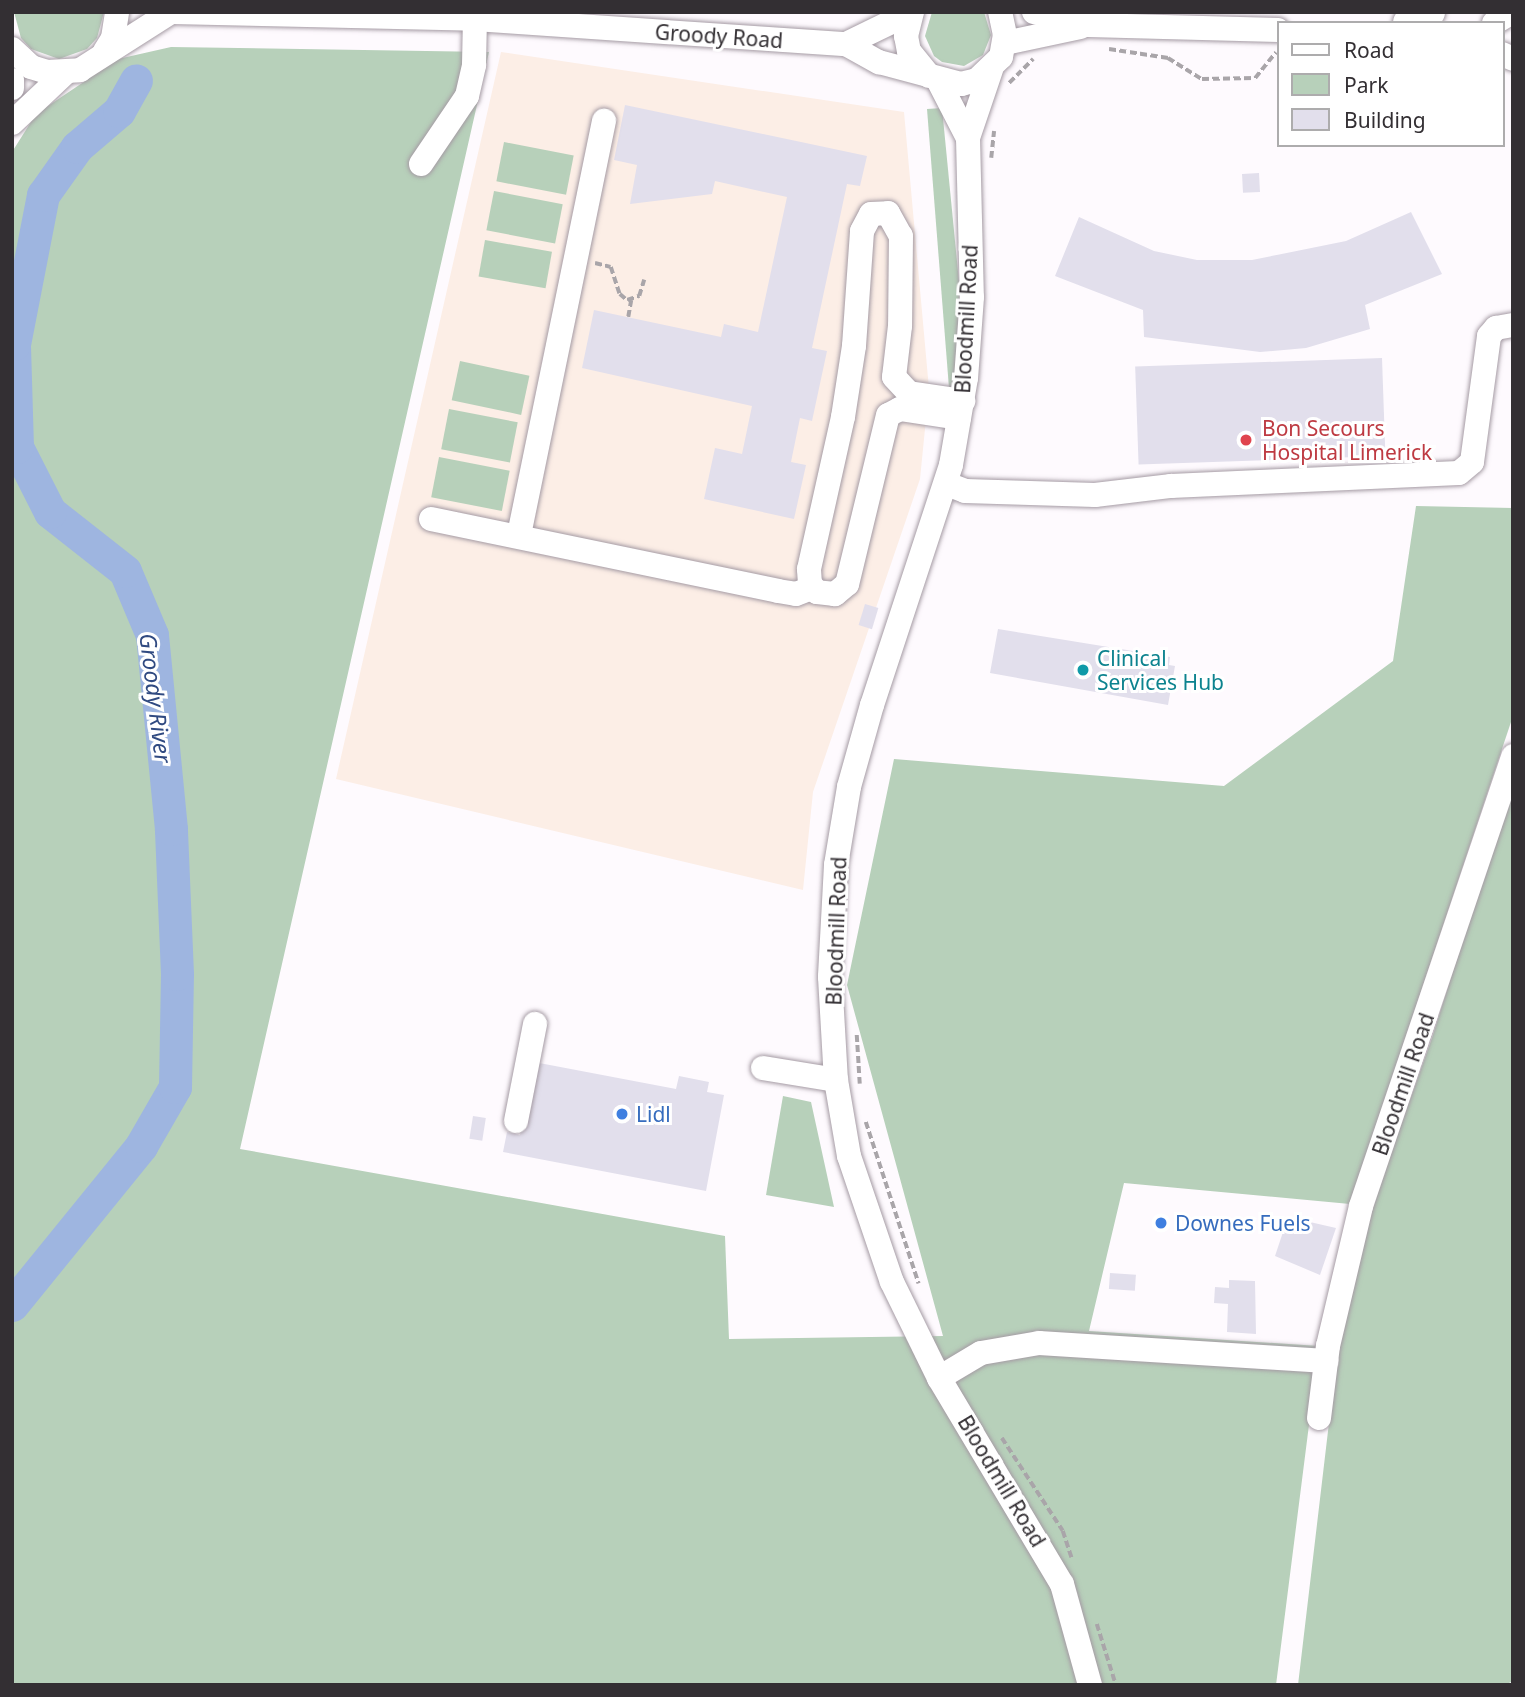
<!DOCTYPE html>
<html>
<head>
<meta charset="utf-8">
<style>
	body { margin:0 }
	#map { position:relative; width:1525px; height:1697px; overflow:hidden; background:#fefafe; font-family:"Noto Sans",sans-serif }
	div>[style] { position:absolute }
	.education>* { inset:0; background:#fceee6 }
	.green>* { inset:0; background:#b7d0ba; transform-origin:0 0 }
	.river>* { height:33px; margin:-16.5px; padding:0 16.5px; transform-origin:16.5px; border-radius:16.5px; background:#9eb5e0 }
	.building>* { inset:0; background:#e2dfec; transform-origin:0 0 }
	.path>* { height:3.5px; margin-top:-1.75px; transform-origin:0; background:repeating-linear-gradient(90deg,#a9a5a9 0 7px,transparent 0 10.5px) }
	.roads { filter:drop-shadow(0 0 2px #a59ba4) drop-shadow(0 0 2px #a59ba4) }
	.minor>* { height:24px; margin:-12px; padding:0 12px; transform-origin:12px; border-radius:12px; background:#fff }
	.major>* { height:32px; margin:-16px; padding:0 16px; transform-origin:16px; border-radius:16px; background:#fff }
	.dots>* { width:19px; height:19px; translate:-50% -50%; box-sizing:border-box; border:4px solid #fff; border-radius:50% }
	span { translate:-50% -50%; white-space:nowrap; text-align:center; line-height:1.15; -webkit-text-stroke:6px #fff; paint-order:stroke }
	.street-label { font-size:21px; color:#332f33 }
	.health-label { font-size:21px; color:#be3a42 }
	.left { translate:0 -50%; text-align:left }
	.culture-label { font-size:21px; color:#0d838f }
	.shop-label { font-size:21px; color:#366cbe }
	.water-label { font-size:23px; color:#304a81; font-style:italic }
	.frame { position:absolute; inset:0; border:14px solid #332f33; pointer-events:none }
	.legend { position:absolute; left:1277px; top:21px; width:228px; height:126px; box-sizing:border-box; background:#fff; border:2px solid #adacad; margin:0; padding:9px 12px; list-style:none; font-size:21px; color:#332f33 }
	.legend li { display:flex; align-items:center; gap:14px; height:35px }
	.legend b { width:35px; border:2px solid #adacad }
</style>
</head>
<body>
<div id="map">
	<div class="education">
		<div style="clip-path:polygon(501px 52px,904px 112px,929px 389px,920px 479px,813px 792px,803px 890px,336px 779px)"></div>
	</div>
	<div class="green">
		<div style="clip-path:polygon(14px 12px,104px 12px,97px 38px,87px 49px,59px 59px,31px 49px,21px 38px)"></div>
		<div style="clip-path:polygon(932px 12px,984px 12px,991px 35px,983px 55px,964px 66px,942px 62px,934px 56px,925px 36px)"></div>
		<div style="clip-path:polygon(171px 47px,489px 52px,240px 1149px,725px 1236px,729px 1339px,943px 1336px,847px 985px,894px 759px,1224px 786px,1393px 661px,1416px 506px,1513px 508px,1513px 716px,1350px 1204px,1124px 1183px,1089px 1331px,1319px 1346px,1276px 1685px,12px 1685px,12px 152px,36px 114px,118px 59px)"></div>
		<div style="clip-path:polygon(942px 108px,960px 292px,954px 385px,949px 388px,927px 109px)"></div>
		<div style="left:504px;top:142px;width:71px;height:40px;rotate:11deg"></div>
		<div style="left:494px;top:191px;width:70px;height:40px;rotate:11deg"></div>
		<div style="left:485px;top:240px;width:68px;height:37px;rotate:10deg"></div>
		<div style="left:460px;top:361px;width:71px;height:40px;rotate:12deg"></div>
		<div style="left:449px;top:409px;width:70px;height:41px;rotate:11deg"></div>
		<div style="left:439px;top:457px;width:72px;height:41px;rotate:11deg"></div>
		<div style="clip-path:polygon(1513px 781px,1513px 1681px,1505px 1685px,1298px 1685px,1337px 1355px,1371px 1210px,1432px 1038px)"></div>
		<div style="clip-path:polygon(783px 1096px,811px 1102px,834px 1207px,766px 1195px)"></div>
	</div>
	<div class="river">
		<div style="left:12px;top:1305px;width:205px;rotate:-50.9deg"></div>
		<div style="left:141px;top:1146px;width:68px;rotate:-60deg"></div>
		<div style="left:175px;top:1087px;width:113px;rotate:-89deg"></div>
		<div style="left:177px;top:974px;width:145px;rotate:-92.4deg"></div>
		<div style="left:171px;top:829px;width:195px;rotate:-95.6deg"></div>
		<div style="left:152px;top:635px;width:69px;rotate:-112.9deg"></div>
		<div style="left:125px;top:571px;width:95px;rotate:-141.8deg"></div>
		<div style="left:50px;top:512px;width:73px;rotate:-116.9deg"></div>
		<div style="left:17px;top:447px;width:103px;rotate:-91.7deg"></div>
		<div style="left:14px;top:344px;width:152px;rotate:-79deg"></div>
		<div style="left:43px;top:195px;width:59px;rotate:-54.7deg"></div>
		<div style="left:77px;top:147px;width:55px;rotate:-40.6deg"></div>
		<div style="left:119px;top:111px;width:35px;rotate:-61deg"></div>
	</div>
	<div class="building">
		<div style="clip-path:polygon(625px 105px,867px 156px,860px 186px,847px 184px,812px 348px,827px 351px,812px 421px,800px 418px,791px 462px,806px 465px,794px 519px,704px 499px,715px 448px,742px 454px,752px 406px,582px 368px,594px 310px,721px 337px,724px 324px,758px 332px,787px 197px,715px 181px,712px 194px,630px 204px,637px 165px,614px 160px)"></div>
		<div style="left:1259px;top:173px;width:19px;height:17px;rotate:87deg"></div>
		<div style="clip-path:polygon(1411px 212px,1442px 274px,1365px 305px,1370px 329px,1306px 348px,1260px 352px,1144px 337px,1143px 310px,1055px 276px,1079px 217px,1154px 251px,1197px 260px,1252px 260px,1346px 241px)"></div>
		<div style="left:1382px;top:358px;width:98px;height:247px;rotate:88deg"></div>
		<div style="left:865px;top:604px;width:14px;height:22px;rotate:17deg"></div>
		<div style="clip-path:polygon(998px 629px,1170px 657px,1169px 665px,1175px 666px,1168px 705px,990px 673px)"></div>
		<div style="clip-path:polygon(534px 1062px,676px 1089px,679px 1076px,709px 1082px,707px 1092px,724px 1095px,706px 1191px,503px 1152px,507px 1132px,520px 1135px)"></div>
		<div style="left:473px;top:1116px;width:13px;height:23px;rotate:9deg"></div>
		<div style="clip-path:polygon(1288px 1217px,1336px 1228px,1320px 1275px,1275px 1256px)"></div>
		<div style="left:1110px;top:1273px;width:26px;height:16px;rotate:4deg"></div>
		<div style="clip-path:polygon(1229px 1280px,1255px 1281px,1256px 1334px,1227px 1332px,1228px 1304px,1214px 1303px,1215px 1287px,1229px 1288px)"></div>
	</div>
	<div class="path">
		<div style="left:789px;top:12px;width:51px"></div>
		<div style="left:1290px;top:12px;width:89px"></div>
		<div style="left:1109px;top:49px;width:60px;rotate:8.7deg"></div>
		<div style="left:1168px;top:58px;width:40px;rotate:32deg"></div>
		<div style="left:1202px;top:79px;width:53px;rotate:-1.1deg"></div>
		<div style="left:1255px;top:78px;width:33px;rotate:-51deg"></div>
		<div style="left:1009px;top:83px;width:34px;rotate:-45deg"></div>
		<div style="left:991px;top:158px;width:27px;rotate:-84deg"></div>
		<div style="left:595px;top:263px;width:16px;rotate:14deg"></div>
		<div style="left:611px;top:267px;width:28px;rotate:72deg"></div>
		<div style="left:620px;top:294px;width:9px;rotate:41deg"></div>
		<div style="left:627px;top:300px;width:13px;rotate:-18deg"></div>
		<div style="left:639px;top:296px;width:17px;rotate:-73deg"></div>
		<div style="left:628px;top:317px;width:17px;rotate:-80deg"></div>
		<div style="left:857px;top:1035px;width:49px;rotate:86.5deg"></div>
		<div style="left:866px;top:1122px;width:170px;rotate:71.9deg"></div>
		<div style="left:1002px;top:1438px;width:111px;rotate:56.7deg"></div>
		<div style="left:1063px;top:1531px;width:28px;rotate:72deg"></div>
		<div style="left:1097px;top:1624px;width:64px;rotate:72.7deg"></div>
	</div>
	<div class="roads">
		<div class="minor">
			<div style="left:172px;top:12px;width:303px;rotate:1.3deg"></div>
			<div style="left:475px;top:19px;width:372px;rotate:3.9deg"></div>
			<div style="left:846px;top:44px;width:38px;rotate:29deg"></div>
			<div style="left:879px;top:62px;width:85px;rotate:15deg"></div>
			<div style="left:961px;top:84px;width:16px;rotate:-14deg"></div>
			<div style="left:977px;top:80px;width:33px;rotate:-44deg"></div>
			<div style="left:1001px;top:57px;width:22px;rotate:-80deg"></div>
			<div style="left:1005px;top:35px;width:24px;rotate:-102deg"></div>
			<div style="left:912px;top:12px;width:25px;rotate:104deg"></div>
			<div style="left:906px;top:36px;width:15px;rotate:79deg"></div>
			<div style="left:909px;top:51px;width:32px;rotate:51deg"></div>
			<div style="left:1034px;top:12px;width:56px;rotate:13.5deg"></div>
			<div style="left:1088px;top:25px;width:190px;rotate:1.5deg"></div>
			<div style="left:1494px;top:23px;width:21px;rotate:-31deg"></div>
			<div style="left:1005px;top:43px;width:77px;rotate:-12deg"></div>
			<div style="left:846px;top:44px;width:73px;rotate:-25.9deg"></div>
			<div style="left:12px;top:49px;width:26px;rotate:43deg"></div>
			<div style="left:31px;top:67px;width:17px;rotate:17deg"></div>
			<div style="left:47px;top:72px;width:33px;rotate:-3deg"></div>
			<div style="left:80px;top:70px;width:108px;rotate:-32.5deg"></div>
			<div style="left:105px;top:51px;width:15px;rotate:-58deg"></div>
			<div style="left:113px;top:38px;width:26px;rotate:-81deg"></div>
			<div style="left:1502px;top:54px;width:12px;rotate:24deg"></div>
			<div style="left:991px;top:70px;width:72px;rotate:108.7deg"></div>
			<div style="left:968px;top:138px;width:159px;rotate:88.6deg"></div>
			<div style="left:972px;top:297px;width:81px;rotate:94.2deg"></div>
			<div style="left:966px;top:378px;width:88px;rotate:99.8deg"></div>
			<div style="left:951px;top:465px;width:253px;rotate:108.2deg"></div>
			<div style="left:872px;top:705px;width:85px;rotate:105.7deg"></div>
			<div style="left:849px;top:787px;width:79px;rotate:99.5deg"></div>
			<div style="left:836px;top:865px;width:112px;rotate:93.1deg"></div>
			<div style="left:830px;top:977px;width:103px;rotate:86.7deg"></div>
			<div style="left:836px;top:1080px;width:77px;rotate:80.3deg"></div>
			<div style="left:849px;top:1156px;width:133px;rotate:71.2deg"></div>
			<div style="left:892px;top:1282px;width:107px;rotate:63.9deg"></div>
			<div style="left:939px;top:1378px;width:240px;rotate:59.2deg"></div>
			<div style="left:1062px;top:1584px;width:105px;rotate:74.5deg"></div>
			<div style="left:12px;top:80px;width:8px;rotate:90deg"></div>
			<div style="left:938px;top:80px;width:65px;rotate:62.7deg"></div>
			<div style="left:12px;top:123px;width:73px;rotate:-43.3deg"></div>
			<div style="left:421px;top:164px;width:82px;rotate:-55.9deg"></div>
			<div style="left:467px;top:96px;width:32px;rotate:-77deg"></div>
			<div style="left:474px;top:65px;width:46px;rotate:-88.8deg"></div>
			<div style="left:959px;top:418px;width:60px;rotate:-171.3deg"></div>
			<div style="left:900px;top:409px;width:13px;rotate:153deg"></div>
			<div style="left:888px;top:415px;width:174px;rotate:103.6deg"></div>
			<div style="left:847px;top:584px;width:16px;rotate:140deg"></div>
			<div style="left:835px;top:594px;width:18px;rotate:-174deg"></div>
			<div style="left:817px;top:592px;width:11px;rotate:-131deg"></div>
			<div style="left:810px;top:584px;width:15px;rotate:-94deg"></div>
			<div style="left:809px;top:569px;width:156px;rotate:-77.4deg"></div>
			<div style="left:843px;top:417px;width:72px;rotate:-81.2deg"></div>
			<div style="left:854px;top:346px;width:115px;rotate:-86deg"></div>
			<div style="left:862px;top:231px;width:19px;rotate:-62deg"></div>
			<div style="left:871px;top:214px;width:17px;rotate:-3deg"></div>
			<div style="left:888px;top:213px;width:26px;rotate:61deg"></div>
			<div style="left:901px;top:236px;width:90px;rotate:90.6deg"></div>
			<div style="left:900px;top:326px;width:51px;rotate:96.7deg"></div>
			<div style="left:894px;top:377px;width:22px;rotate:47deg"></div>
			<div style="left:909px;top:393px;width:55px;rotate:8.4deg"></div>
			<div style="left:947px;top:484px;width:19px;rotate:21deg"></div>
			<div style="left:965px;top:491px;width:130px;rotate:1.8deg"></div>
			<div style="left:1095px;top:495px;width:77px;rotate:-6.8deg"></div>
			<div style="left:1171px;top:486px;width:288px;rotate:-2.6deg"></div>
			<div style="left:1459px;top:473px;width:17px;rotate:-40deg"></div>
			<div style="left:1472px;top:462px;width:127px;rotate:-82.3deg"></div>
			<div style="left:1489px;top:336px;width:11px;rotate:-49deg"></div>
			<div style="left:1496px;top:328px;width:17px;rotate:-10deg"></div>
			<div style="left:431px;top:519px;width:354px;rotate:11.7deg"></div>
			<div style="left:778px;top:591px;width:18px;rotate:9deg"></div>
			<div style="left:796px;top:594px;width:17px;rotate:-21deg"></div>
			<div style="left:519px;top:535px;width:423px;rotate:-78.4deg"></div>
			<div style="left:763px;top:1068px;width:74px;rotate:9.3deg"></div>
			<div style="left:516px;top:1121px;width:99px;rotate:-78.9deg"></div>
			<div style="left:939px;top:1378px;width:49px;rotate:-30.8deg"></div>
			<div style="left:981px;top:1353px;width:59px;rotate:-9.8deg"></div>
			<div style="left:1039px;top:1343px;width:288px;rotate:3.6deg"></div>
			<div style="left:1319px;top:1418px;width:73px;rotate:-82.9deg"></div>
			<div style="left:1328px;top:1346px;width:144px;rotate:-76.7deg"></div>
			<div style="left:1361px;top:1206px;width:475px;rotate:-71.3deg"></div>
		</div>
		<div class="major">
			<div style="left:1409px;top:23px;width:23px;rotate:-29deg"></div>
		</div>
	</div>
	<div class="dots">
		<div style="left:1246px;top:440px;background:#e0444e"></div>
		<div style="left:1083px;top:670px;background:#0f9aa8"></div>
		<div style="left:622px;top:1114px;background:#3f7fe0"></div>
		<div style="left:1161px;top:1223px;background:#3f7fe0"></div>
	</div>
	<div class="street-label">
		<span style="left:719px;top:36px;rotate:4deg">Groody Road</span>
		<span style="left:966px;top:319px;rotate:-87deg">Bloodmill Road</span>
		<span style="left:836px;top:931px;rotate:-88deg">Bloodmill Road</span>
		<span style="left:1403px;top:1084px;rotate:-71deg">Bloodmill Road</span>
		<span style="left:1002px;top:1481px;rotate:59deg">Bloodmill Road</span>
	</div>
	<div class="health-label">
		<span class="left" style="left:1262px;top:440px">Bon Secours<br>Hospital Limerick</span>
	</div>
	<div class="culture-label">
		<span class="left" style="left:1097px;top:670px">Clinical<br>Services Hub</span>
	</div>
	<div class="shop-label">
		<span class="left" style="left:636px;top:1114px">Lidl</span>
		<span class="left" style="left:1175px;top:1223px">Downes Fuels</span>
	</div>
	<div class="water-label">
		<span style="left:156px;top:698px;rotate:83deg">Groody River</span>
	</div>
	<div class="frame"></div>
	<ul class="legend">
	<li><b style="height:9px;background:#fff"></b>Road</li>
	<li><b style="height:19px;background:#b7d0ba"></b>Park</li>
	<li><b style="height:19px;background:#e2dfec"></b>Building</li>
	</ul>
</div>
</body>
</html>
